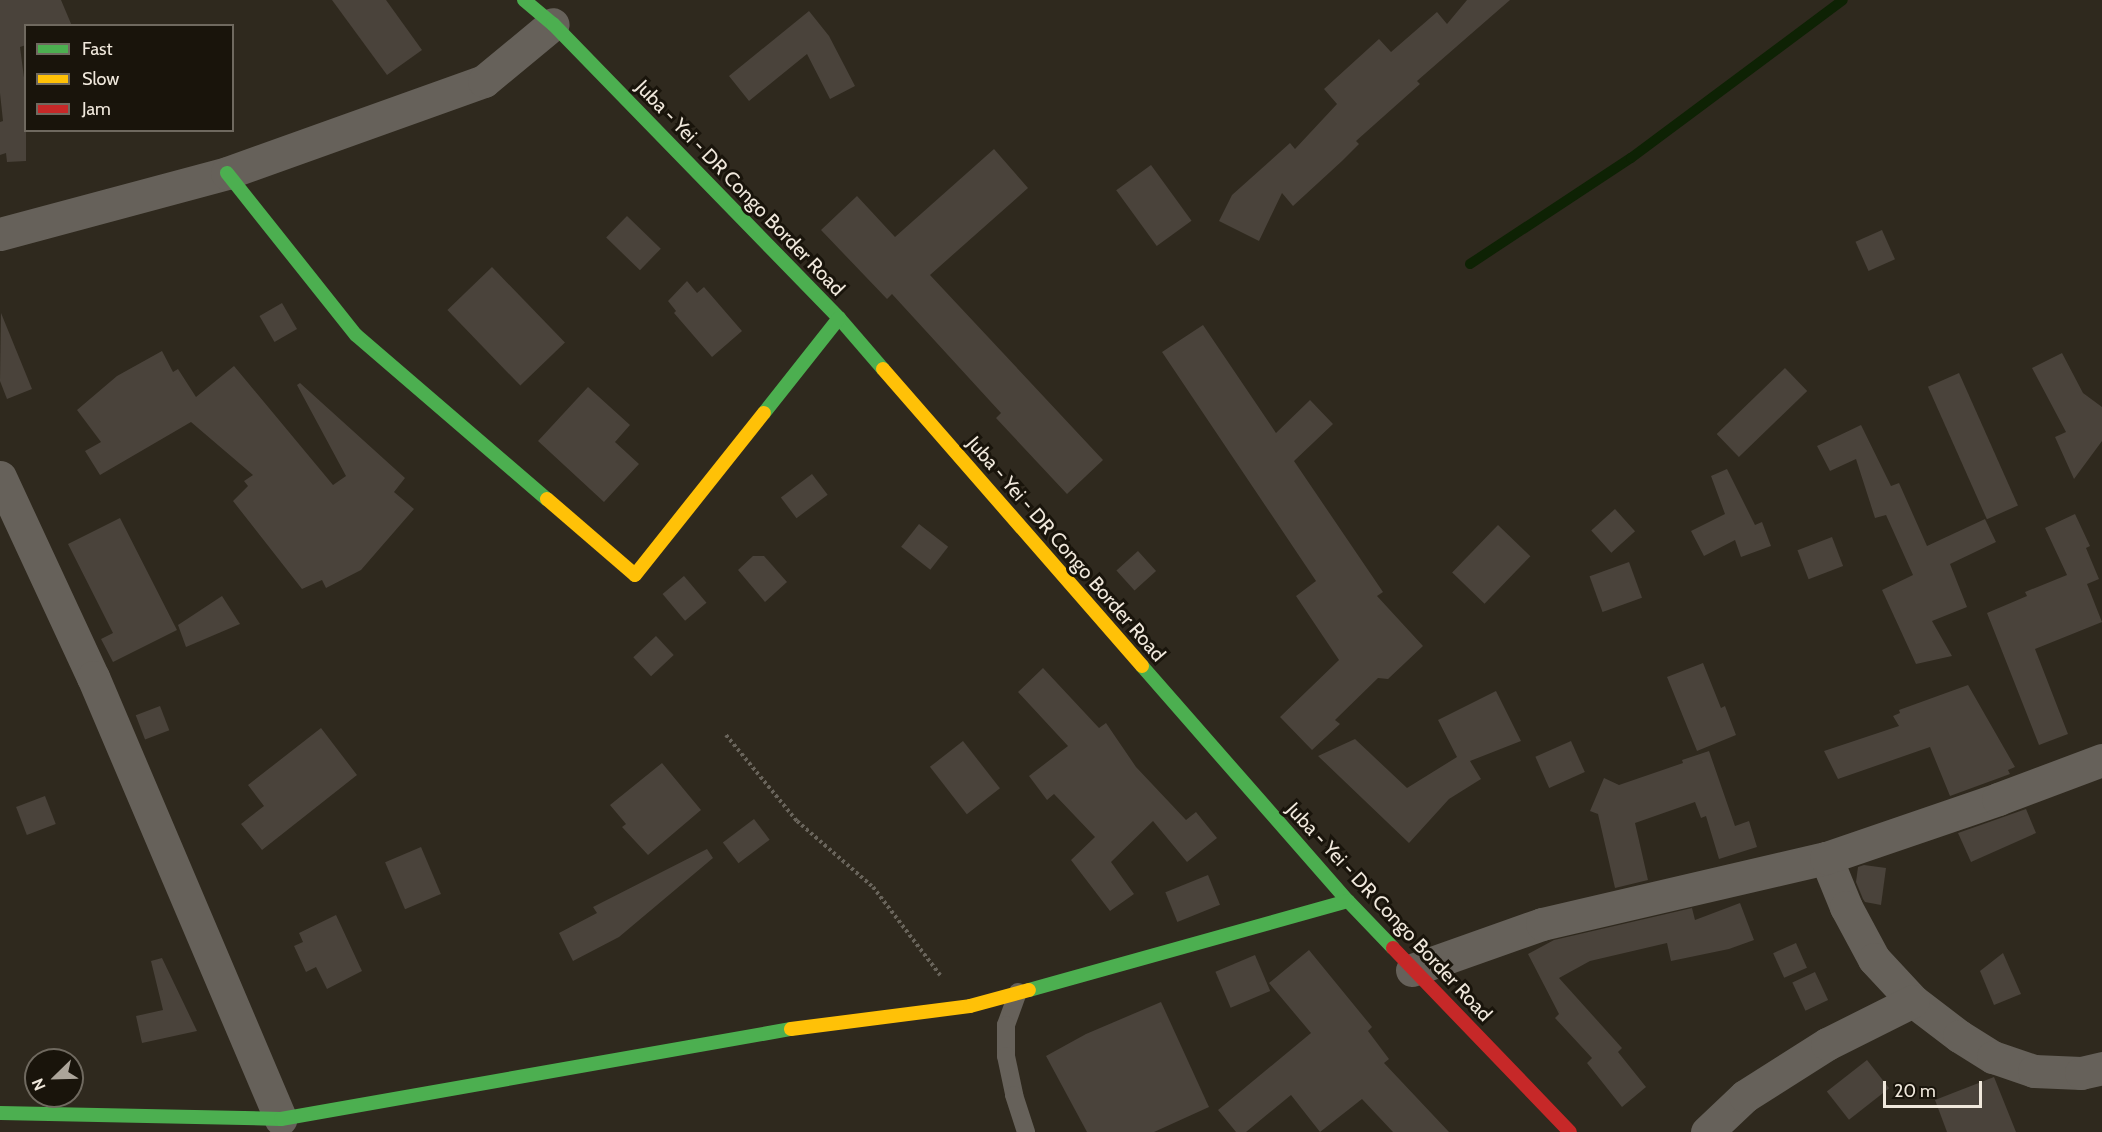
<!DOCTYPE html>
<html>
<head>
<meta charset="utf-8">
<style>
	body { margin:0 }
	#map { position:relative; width:2102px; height:1132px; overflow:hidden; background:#2f291e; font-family:Cabin,sans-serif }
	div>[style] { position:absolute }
	.stream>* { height:10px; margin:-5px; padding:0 5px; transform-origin:5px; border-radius:5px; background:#0e2204 }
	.building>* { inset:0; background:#4a433b; transform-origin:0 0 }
	.path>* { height:4px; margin-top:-2px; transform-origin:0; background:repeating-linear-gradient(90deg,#69645b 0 3px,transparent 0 6px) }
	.lane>* { height:18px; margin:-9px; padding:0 9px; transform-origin:9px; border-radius:9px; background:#66615a }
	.street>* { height:33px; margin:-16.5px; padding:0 16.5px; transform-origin:16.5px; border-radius:16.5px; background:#66615a }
	.fast>* { height:14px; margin:-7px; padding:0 7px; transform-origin:7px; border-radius:7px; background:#4caf50 }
	.slow>* { height:14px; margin:-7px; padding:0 7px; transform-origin:7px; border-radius:7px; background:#ffc107 }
	.jam>* { height:14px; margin:-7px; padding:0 7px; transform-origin:7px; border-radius:7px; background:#c62828 }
	span { translate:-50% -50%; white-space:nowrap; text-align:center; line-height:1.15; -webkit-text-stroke:6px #19140b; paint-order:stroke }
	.street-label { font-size:20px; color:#f0e8dc }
	.legend { position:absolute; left:24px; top:24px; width:210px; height:108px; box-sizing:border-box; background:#19140b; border:2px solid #6f695f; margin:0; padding:8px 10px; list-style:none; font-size:18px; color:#f0e8dc }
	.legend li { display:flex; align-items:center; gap:12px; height:30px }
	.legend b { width:30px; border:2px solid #6f695f }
	.north { position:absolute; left:24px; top:1048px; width:60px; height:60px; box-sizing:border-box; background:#19140b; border:2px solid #6f695f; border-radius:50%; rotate:247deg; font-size:16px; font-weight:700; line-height:24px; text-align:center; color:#f0e8dc }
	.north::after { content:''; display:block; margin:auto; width:21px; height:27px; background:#aca59a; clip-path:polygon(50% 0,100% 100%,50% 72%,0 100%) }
	.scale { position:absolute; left:1883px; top:1081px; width:99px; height:27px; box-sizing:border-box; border:3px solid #f0e8dc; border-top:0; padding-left:8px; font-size:18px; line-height:21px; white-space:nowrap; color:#f0e8dc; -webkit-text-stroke:4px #19140b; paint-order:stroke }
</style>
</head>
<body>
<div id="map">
	<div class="stream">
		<div style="left:1470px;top:264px;width:193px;rotate:-33.4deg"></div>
		<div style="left:1631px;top:158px;width:264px;rotate:-36.7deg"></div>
	</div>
	<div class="building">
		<div style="clip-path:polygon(0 0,61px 0,72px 26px,26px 26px,26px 45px,20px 47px,26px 93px,26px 161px,7px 162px,6px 153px,0 155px,0 122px,3px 121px,0 93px)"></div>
		<div style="clip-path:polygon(332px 0,386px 0,422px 50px,387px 75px)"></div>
		<div style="clip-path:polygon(1467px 0,1510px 0,1417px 81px,1420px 84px,1356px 141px,1359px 144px,1342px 161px,1293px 206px,1282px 193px,1259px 241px,1219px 221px,1232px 195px,1290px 143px,1295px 149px,1337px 104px,1324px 89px,1379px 39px,1391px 52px,1437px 12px,1447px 24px)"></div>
		<div style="clip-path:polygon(809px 11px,829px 36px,855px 86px,830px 99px,807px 54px,749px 101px,729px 76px)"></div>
		<div style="clip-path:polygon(994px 149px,1028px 188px,930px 275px,1103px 460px,1067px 494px,996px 418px,1001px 413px,892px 294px,887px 299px,821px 230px,857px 196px,895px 237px)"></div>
		<div style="left:1151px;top:165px;width:69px;height:43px;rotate:54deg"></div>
		<div style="left:627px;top:216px;width:47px;height:30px;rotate:44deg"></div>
		<div style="left:1882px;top:230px;width:32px;height:29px;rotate:66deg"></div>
		<div style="left:492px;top:267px;width:105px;height:62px;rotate:46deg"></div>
		<div style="clip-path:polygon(687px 281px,697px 293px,704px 287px,742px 331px,712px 357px,674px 313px,676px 311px,668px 301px)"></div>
		<div style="left:282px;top:303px;width:30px;height:26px;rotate:60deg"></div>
		<div style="clip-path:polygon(1px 313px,32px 389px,7px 399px,0 381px)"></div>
		<div style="clip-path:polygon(1203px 325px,1276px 433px,1310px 400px,1333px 424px,1294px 461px,1383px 592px,1377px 596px,1423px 646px,1388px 679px,1378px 678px,1335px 720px,1340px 724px,1312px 750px,1280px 717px,1339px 660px,1296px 596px,1316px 581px,1162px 352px)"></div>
		<div style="clip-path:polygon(162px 351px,173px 372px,178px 369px,196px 397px,234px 366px,333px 485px,346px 476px,297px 385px,300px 383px,405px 478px,394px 492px,414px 509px,361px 570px,326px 588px,322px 580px,302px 589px,233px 501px,248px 486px,244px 481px,253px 475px,191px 422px,100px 475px,85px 451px,101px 442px,77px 410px,117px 376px)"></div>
		<div style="clip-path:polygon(2062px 353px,2083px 393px,2102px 407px,2102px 441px,2074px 479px,2055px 437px,2066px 432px,2032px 368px)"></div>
		<div style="left:1785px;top:368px;width:32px;height:95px;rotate:46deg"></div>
		<div style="left:1959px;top:373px;width:145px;height:34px;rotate:66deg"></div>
		<div style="clip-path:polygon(588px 387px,630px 425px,615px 442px,639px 464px,604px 502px,538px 441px)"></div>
		<div style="clip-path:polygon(1861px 425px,1891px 486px,1899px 483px,1927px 546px,1985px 519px,1996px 542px,1950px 564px,1967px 607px,1932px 621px,1952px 656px,1916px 664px,1882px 590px,1913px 575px,1886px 515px,1875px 518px,1856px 459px,1830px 471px,1817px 446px)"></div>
		<div style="clip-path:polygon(1727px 469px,1755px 525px,1762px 522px,1771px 546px,1741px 557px,1735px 540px,1704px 556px,1691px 531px,1725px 514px,1711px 476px)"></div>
		<div style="left:812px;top:474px;width:26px;height:39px;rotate:53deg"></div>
		<div style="left:1615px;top:509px;width:30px;height:32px;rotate:48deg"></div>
		<div style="clip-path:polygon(2075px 514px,2090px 546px,2086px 548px,2099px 579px,2087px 584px,2102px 622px,2035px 649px,2068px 734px,2039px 745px,1987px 613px,2027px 596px,2025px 592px,2067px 575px,2045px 528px)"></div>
		<div style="clip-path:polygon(120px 518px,177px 630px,113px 662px,101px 639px,113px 633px,68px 544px)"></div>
		<div style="left:919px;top:524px;width:37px;height:29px;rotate:38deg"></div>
		<div style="left:1498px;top:525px;width:45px;height:66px;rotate:44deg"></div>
		<div style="left:1832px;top:537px;width:31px;height:37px;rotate:69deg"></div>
		<div style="left:1138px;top:551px;width:27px;height:29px;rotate:48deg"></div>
		<div style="clip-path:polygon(753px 556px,764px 556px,787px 582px,765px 602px,738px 570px)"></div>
		<div style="left:1629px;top:562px;width:38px;height:42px;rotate:70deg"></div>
		<div style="left:684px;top:576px;width:35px;height:28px;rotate:50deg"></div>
		<div style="clip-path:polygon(222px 596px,240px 624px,186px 647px,178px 625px)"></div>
		<div style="left:656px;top:636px;width:26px;height:31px;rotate:47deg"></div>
		<div style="clip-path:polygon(1703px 663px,1721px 708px,1725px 706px,1736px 735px,1697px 751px,1667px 677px)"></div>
		<div style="clip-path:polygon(1043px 668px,1099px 728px,1106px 723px,1136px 767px,1186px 820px,1196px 812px,1217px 838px,1187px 862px,1153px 821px,1111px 862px,1134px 894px,1110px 911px,1071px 860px,1095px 837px,1054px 794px,1047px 800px,1029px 776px,1068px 746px,1018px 692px)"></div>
		<div style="clip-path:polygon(1968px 685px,2015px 767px,2008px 770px,2010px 774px,1950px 796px,1930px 747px,1838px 779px,1824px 751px,1899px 726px,1893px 716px,1900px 713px,1899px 710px)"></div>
		<div style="clip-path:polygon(1496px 691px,1521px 741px,1470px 761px,1481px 779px,1449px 799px,1409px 843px,1318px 756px,1355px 739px,1407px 788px,1457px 757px,1438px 720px)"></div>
		<div style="left:160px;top:706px;width:26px;height:26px;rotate:69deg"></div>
		<div style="clip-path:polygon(321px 728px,357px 775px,262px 850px,241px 824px,264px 806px,248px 785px)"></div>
		<div style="left:963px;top:741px;width:60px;height:42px;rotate:52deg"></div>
		<div style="left:1571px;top:741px;width:34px;height:39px;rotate:66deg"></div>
		<div style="clip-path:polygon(1709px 751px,1735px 826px,1749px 821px,1757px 847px,1719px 859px,1706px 816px,1701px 818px,1695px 802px,1635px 823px,1648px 880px,1615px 888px,1598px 814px,1590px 811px,1604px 778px,1619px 785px,1683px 763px,1682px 760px)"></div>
		<div style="clip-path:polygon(662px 763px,701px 810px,648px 855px,622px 827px,626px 824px,610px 805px)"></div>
		<div style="left:45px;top:796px;width:30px;height:31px;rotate:69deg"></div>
		<div style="clip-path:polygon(2026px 809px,2036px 833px,1971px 862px,1958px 833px)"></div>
		<div style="left:754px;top:819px;width:26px;height:39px;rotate:53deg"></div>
		<div style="left:421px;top:847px;width:51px;height:39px;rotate:67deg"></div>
		<div style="clip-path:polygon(707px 849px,713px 858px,619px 937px,573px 961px,559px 933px,597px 913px,593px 907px)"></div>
		<div style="clip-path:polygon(1864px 865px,1886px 868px,1881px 905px,1865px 902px,1863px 899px,1856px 882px,1858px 867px)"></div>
		<div style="left:1208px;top:875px;width:32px;height:46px;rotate:68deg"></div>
		<div style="clip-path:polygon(1740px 903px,1754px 940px,1729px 949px,1671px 961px,1667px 943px,1590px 961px,1559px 978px,1622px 1048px,1618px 1052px,1646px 1087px,1622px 1107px,1587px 1063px,1592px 1058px,1555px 1018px,1559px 1014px,1528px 954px,1554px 940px,1692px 908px,1695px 920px)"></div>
		<div style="clip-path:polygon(336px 915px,362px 971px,327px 989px,316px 967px,306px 972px,294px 946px,303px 942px,299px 933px)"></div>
		<div style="left:1796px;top:943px;width:27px;height:25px;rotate:66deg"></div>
		<div style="clip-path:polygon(1309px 950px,1372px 1027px,1368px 1031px,1389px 1059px,1384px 1063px,1449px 1132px,1393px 1132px,1362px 1099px,1320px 1132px,1291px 1095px,1246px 1132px,1236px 1132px,1218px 1110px,1311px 1033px,1269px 983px)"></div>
		<div style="clip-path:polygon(2003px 953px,2021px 994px,1994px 1005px,1980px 971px)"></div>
		<div style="left:1255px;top:955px;width:39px;height:43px;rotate:67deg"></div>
		<div style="clip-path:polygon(162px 958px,197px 1031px,142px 1043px,136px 1016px,163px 1010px,151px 961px)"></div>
		<div style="left:1815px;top:972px;width:31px;height:25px;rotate:65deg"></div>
		<div style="clip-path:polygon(1161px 1002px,1209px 1107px,1154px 1132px,1087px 1132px,1046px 1056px,1086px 1034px)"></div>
		<div style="left:1867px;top:1060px;width:36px;height:51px;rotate:52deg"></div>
		<div style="clip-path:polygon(1994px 1077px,2016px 1132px,1947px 1132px,1935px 1100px)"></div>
	</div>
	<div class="path">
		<div style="left:726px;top:735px;width:112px;rotate:50.5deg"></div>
		<div style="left:797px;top:821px;width:101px;rotate:41deg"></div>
		<div style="left:873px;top:887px;width:111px;rotate:52.7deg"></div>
	</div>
	<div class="lane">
		<div style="left:1018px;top:992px;width:35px;rotate:110deg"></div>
		<div style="left:1006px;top:1025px;width:31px;rotate:90deg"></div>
		<div style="left:1006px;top:1056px;width:40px;rotate:78deg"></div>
		<div style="left:1014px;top:1095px;width:39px;rotate:72deg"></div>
	</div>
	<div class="street">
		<div style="left:0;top:234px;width:235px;rotate:-15deg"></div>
		<div style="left:227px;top:173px;width:273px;rotate:-19.7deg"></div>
		<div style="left:484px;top:81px;width:89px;rotate:-39.6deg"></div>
		<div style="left:0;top:477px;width:221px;rotate:65.1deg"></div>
		<div style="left:93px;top:677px;width:480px;rotate:67deg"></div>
		<div style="left:1826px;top:858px;width:53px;rotate:67.8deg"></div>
		<div style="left:1846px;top:907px;width:59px;rotate:61.7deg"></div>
		<div style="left:1874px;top:959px;width:57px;rotate:47.1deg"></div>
		<div style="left:1913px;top:1001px;width:58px;rotate:37.3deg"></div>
		<div style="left:1959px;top:1036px;width:40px;rotate:32deg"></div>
		<div style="left:1993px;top:1057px;width:43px;rotate:18.9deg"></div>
		<div style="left:2034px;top:1071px;width:47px;rotate:2.4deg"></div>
		<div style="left:2081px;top:1073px;width:22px;rotate:-13deg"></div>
		<div style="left:1412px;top:970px;width:138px;rotate:-19.5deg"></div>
		<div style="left:1542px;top:924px;width:292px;rotate:-13.1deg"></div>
		<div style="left:1826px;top:858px;width:182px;rotate:-18.9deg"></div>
		<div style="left:1998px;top:799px;width:111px;rotate:-20.6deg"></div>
		<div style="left:1707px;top:1132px;width:52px;rotate:-43.5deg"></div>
		<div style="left:1745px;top:1096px;width:97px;rotate:-32.4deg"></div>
		<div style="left:1827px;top:1044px;width:96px;rotate:-26.6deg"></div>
	</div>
	<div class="fast">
		<div style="left:524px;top:0;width:38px;rotate:40deg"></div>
		<div style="left:553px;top:24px;width:410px;rotate:45.8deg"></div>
		<div style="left:839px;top:318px;width:67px;rotate:49.2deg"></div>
		<div style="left:227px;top:173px;width:207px;rotate:51.5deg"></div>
		<div style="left:356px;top:335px;width:252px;rotate:40.7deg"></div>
		<div style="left:764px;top:413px;width:121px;rotate:-51.7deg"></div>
		<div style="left:1142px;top:666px;width:313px;rotate:48.8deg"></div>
		<div style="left:1348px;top:901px;width:65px;rotate:46.2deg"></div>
		<div style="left:1029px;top:990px;width:331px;rotate:-15.6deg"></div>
		<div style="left:0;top:1113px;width:281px;rotate:1.2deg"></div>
		<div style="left:281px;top:1119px;width:518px;rotate:-10.01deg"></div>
	</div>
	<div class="slow">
		<div style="left:883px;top:369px;width:394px;rotate:48.9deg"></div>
		<div style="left:547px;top:499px;width:116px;rotate:40.8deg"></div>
		<div style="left:635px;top:575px;width:207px;rotate:-51.5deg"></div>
		<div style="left:791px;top:1029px;width:180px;rotate:-7.3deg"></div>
		<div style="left:970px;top:1006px;width:61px;rotate:-15.2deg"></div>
	</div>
	<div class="jam">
		<div style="left:1393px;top:948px;width:255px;rotate:46.1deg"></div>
	</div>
	<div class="street-label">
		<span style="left:740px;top:188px;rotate:46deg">Juba - Yei - DR Congo Border Road</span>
		<span style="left:1066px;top:549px;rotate:49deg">Juba - Yei - DR Congo Border Road</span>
		<span style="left:1389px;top:912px;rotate:47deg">Juba - Yei - DR Congo Border Road</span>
	</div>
	<ul class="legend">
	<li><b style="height:8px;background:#4caf50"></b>Fast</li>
	<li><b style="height:8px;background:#ffc107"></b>Slow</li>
	<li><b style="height:8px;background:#c62828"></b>Jam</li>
	</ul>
	<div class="north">N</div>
	<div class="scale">20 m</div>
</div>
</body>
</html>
